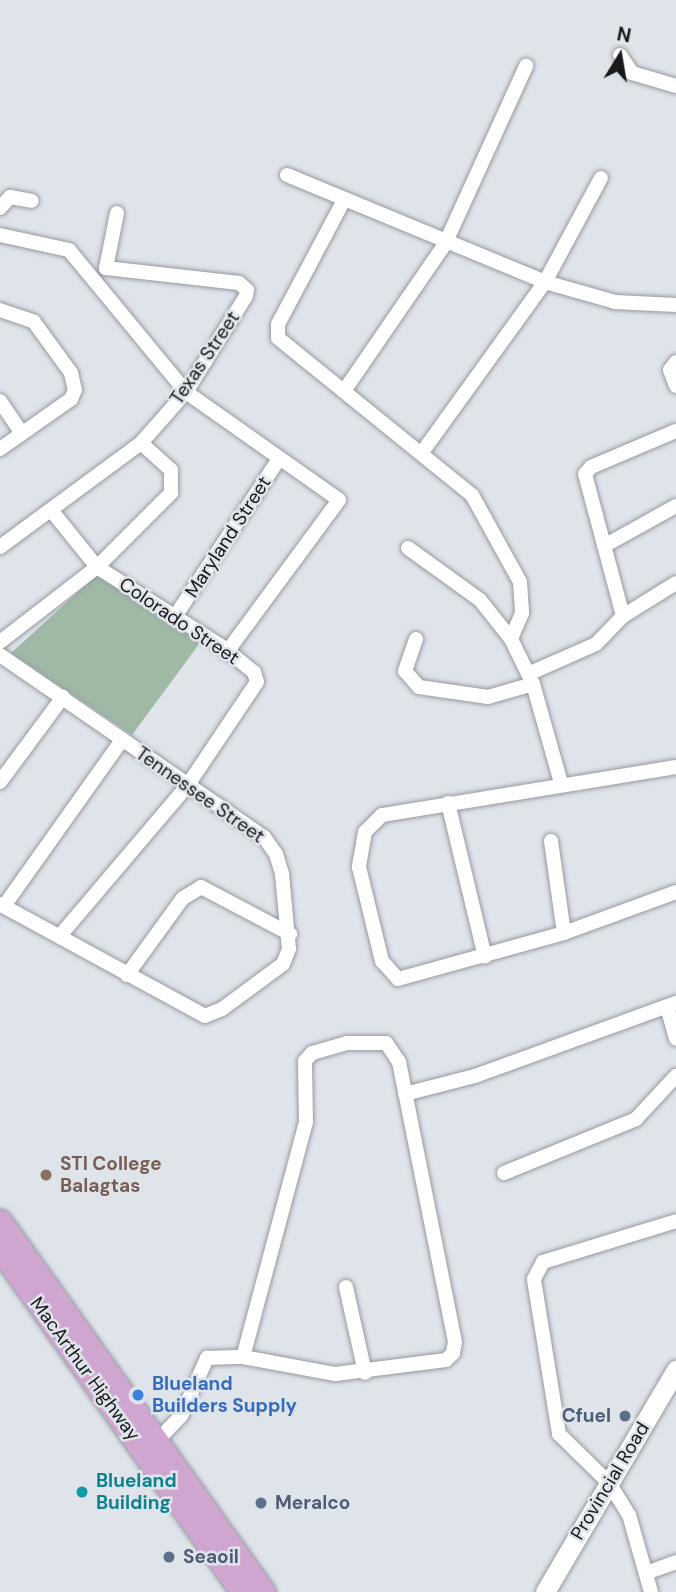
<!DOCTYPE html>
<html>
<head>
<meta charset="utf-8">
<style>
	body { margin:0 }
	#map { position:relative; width:676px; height:1592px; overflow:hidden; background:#dfe4eb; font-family:"DM Sans",sans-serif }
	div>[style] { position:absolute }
	.green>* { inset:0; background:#9fb9a5 }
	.roads { filter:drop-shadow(0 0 2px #959aa0) drop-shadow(0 0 2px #959aa0) }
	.minor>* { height:14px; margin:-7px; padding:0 7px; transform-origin:7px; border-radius:7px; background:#fff }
	.secondary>* { height:19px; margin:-9.5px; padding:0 9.5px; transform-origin:9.5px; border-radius:9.5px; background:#fff }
	.trunk>* { height:23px; margin:-11.5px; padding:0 11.5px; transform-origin:11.5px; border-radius:11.5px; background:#cea6d0 }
	.dots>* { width:19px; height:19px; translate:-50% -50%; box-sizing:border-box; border:4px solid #dfe4eb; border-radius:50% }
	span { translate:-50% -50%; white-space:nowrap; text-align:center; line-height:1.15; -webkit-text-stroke:5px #dfe4eb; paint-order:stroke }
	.street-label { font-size:19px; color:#17191b }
	.education-label { font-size:19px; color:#785e54; font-weight:700 }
	.left { translate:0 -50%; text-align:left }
	.shop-label { font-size:19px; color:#366cbe; font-weight:700 }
	.service-label { font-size:19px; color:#4e5e75; font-weight:700 }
	.right { translate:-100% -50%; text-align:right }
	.culture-label { font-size:19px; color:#0d838f; font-weight:700 }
	.north { position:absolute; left:585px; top:21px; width:70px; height:70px; -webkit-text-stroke:5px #dfe4eb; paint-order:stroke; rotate:11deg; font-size:19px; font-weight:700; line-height:28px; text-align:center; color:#17191b }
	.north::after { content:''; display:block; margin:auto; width:24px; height:32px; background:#17191b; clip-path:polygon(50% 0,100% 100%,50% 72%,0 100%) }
</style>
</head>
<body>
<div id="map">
	<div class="green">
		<div style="clip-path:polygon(100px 572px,202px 640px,132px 735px,11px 653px)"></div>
	</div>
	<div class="roads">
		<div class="minor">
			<div style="left:620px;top:55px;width:22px;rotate:56deg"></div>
			<div style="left:632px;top:73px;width:46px;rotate:16.5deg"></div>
			<div style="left:287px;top:175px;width:279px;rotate:22.5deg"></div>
			<div style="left:545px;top:282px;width:73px;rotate:15.9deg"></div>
			<div style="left:615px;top:302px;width:61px;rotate:2.8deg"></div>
			<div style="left:344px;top:200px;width:140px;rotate:118deg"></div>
			<div style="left:278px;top:324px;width:14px;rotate:90deg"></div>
			<div style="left:278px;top:338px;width:250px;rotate:39deg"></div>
			<div style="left:472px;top:495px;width:99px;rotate:61.1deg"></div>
			<div style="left:520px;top:582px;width:31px;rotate:86deg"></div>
			<div style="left:522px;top:613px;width:28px;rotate:113deg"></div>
			<div style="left:0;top:208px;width:15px;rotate:-48deg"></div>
			<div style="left:10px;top:197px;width:22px;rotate:10deg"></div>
			<div style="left:0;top:235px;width:71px;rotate:12.3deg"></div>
			<div style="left:69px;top:250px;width:184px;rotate:50.5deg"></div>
			<div style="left:186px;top:392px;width:187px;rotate:35.2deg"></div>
			<div style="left:339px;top:500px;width:189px;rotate:126.4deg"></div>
			<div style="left:0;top:310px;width:36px;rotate:19deg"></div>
			<div style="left:34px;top:322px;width:63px;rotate:54deg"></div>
			<div style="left:71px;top:373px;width:17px;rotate:77deg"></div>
			<div style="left:75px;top:390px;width:10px;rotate:114deg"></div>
			<div style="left:71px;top:399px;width:87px;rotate:144.8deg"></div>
			<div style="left:676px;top:362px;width:10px;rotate:127deg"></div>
			<div style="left:670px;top:370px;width:17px;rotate:69deg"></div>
			<div style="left:344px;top:391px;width:178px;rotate:-55.5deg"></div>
			<div style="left:445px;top:244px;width:196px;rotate:-65.5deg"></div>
			<div style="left:0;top:401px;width:37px;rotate:56deg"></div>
			<div style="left:423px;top:451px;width:208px;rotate:-54.2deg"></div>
			<div style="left:545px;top:282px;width:118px;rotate:-61.7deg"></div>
			<div style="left:51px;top:510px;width:73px;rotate:51.1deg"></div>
			<div style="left:97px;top:567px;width:151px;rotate:32.5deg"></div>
			<div style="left:224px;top:648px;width:38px;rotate:39deg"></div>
			<div style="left:254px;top:672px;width:10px;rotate:73deg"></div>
			<div style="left:257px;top:682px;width:125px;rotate:123.9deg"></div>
			<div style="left:187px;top:786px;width:197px;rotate:130.3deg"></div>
			<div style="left:604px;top:546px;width:82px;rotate:-29.1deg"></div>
			<div style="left:0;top:547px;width:175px;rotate:-36.4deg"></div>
			<div style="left:141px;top:443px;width:68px;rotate:-48.6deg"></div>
			<div style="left:186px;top:392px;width:113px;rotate:-58deg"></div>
			<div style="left:246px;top:296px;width:6px;rotate:-81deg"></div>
			<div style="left:247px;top:290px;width:11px;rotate:-139deg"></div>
			<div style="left:239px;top:283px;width:134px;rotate:-173.6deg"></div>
			<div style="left:106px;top:268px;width:56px;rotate:-78.7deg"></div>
			<div style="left:408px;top:548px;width:89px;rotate:35.8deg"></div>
			<div style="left:480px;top:600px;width:50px;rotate:51.5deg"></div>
			<div style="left:511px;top:639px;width:50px;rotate:63.9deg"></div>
			<div style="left:533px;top:684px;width:103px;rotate:74.2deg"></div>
			<div style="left:176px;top:615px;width:187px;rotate:-56.6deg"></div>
			<div style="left:623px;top:616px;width:62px;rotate:-31.9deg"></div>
			<div style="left:416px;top:639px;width:34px;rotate:109deg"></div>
			<div style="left:405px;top:671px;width:21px;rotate:49deg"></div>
			<div style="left:419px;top:687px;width:70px;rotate:8.2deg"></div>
			<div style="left:488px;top:697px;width:47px;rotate:-16.1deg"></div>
			<div style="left:0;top:642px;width:123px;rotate:-37.7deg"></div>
			<div style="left:97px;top:567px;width:105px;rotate:-45deg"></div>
			<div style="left:171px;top:493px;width:23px;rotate:-90deg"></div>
			<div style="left:171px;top:470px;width:40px;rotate:-138deg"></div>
			<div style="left:0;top:655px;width:321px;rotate:34.6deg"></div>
			<div style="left:264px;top:837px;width:21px;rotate:55deg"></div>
			<div style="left:276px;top:854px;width:21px;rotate:73deg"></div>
			<div style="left:282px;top:874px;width:75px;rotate:84.7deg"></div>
			<div style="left:289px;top:949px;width:16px;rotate:112deg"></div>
			<div style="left:283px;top:964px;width:76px;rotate:143.6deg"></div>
			<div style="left:222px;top:1009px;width:18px;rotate:158deg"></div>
			<div style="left:205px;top:1016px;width:234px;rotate:-151.4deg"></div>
			<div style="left:528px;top:674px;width:74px;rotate:-23.8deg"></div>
			<div style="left:596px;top:644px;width:39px;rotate:-46deg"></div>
			<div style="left:623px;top:616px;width:147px;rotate:-105deg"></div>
			<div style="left:585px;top:474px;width:9px;rotate:-49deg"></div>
			<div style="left:591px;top:467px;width:92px;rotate:-23deg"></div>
			<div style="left:676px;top:767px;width:298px;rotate:170.7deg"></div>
			<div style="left:382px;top:815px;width:24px;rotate:135deg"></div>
			<div style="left:365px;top:832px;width:36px;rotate:100deg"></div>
			<div style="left:359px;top:867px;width:97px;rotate:76.3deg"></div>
			<div style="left:382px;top:961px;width:24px;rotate:48deg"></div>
			<div style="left:398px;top:979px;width:172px;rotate:-15.5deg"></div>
			<div style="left:564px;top:933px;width:119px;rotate:-20.1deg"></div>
			<div style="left:0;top:782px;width:106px;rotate:-53.5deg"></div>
			<div style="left:448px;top:803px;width:158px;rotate:76.5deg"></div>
			<div style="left:551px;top:841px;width:93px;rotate:82deg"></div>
			<div style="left:4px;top:906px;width:204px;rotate:-54.6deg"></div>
			<div style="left:127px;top:975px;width:95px;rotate:-54deg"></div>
			<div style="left:183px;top:898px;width:21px;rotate:-31deg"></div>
			<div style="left:201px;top:887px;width:101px;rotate:27.8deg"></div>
			<div style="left:667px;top:1007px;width:33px;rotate:74deg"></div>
			<div style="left:405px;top:1094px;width:72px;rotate:-14.4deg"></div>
			<div style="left:475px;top:1076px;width:214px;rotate:-20deg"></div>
			<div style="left:504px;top:1173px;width:143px;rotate:-22.2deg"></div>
			<div style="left:636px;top:1119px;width:59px;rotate:-47.1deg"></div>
			<div style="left:346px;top:1287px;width:88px;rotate:77.5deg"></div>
			<div style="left:153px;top:1445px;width:40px;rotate:-46deg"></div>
			<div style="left:181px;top:1416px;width:64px;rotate:-65.9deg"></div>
			<div style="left:207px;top:1358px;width:36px;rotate:-2deg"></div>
			<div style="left:243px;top:1357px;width:94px;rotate:10.5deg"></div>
			<div style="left:335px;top:1374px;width:112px;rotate:-7.2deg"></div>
			<div style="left:446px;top:1360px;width:10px;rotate:-45deg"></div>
			<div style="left:453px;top:1353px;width:11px;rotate:-80deg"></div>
			<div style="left:455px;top:1342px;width:286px;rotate:-101.3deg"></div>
			<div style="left:399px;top:1062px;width:23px;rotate:-124deg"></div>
			<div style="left:386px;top:1043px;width:39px;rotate:180deg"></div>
			<div style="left:347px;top:1043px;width:36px;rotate:164deg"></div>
			<div style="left:312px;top:1053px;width:11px;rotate:131deg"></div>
			<div style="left:305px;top:1061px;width:61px;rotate:89.1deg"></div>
			<div style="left:306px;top:1122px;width:243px;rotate:105deg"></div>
			<div style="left:646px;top:1573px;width:32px;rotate:-20deg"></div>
			<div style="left:651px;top:1592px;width:80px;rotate:-105.9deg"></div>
			<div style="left:629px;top:1515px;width:38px;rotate:-122deg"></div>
			<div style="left:609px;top:1483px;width:70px;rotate:-135.6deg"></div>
			<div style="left:559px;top:1434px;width:157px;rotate:-99.2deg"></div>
			<div style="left:534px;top:1279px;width:19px;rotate:-62deg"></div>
			<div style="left:543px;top:1262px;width:139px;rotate:-17.1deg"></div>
		</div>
		<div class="secondary">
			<div style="left:545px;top:1592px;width:258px;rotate:-59.5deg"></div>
		</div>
		<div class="trunk">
			<div style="left:0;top:1221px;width:455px;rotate:54.6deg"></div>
			<div style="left:0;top:1249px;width:420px;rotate:54.8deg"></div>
		</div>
	</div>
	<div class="dots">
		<div style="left:46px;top:1175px;background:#8d6e63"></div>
		<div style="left:138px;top:1395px;background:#3f7fe0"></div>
		<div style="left:625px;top:1416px;background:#5c6f8a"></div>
		<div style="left:82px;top:1492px;background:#0f9aa8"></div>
		<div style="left:261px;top:1503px;background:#5c6f8a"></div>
		<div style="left:169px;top:1557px;background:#5c6f8a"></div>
	</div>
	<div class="street-label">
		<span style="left:205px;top:358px;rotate:-56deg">Texas Street</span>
		<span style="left:228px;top:537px;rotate:-57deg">Maryland Street</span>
		<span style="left:179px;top:621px;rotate:34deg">Colorado Street</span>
		<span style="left:200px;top:795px;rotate:35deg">Tennessee Street</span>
		<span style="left:85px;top:1369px;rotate:54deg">MacArthur Highway</span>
		<span style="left:610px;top:1481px;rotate:-59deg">Provincial Road</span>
	</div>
	<div class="education-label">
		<span class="left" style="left:60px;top:1175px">STI College<br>Balagtas</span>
	</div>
	<div class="shop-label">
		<span class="left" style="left:152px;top:1395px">Blueland<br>Builders Supply</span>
	</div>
	<div class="service-label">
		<span class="right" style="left:611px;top:1416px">Cfuel</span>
		<span class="left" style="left:275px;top:1503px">Meralco</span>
		<span class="left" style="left:183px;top:1557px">Seaoil</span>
	</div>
	<div class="culture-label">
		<span class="left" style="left:96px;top:1492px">Blueland<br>Building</span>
	</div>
	<div class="north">N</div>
</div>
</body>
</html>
